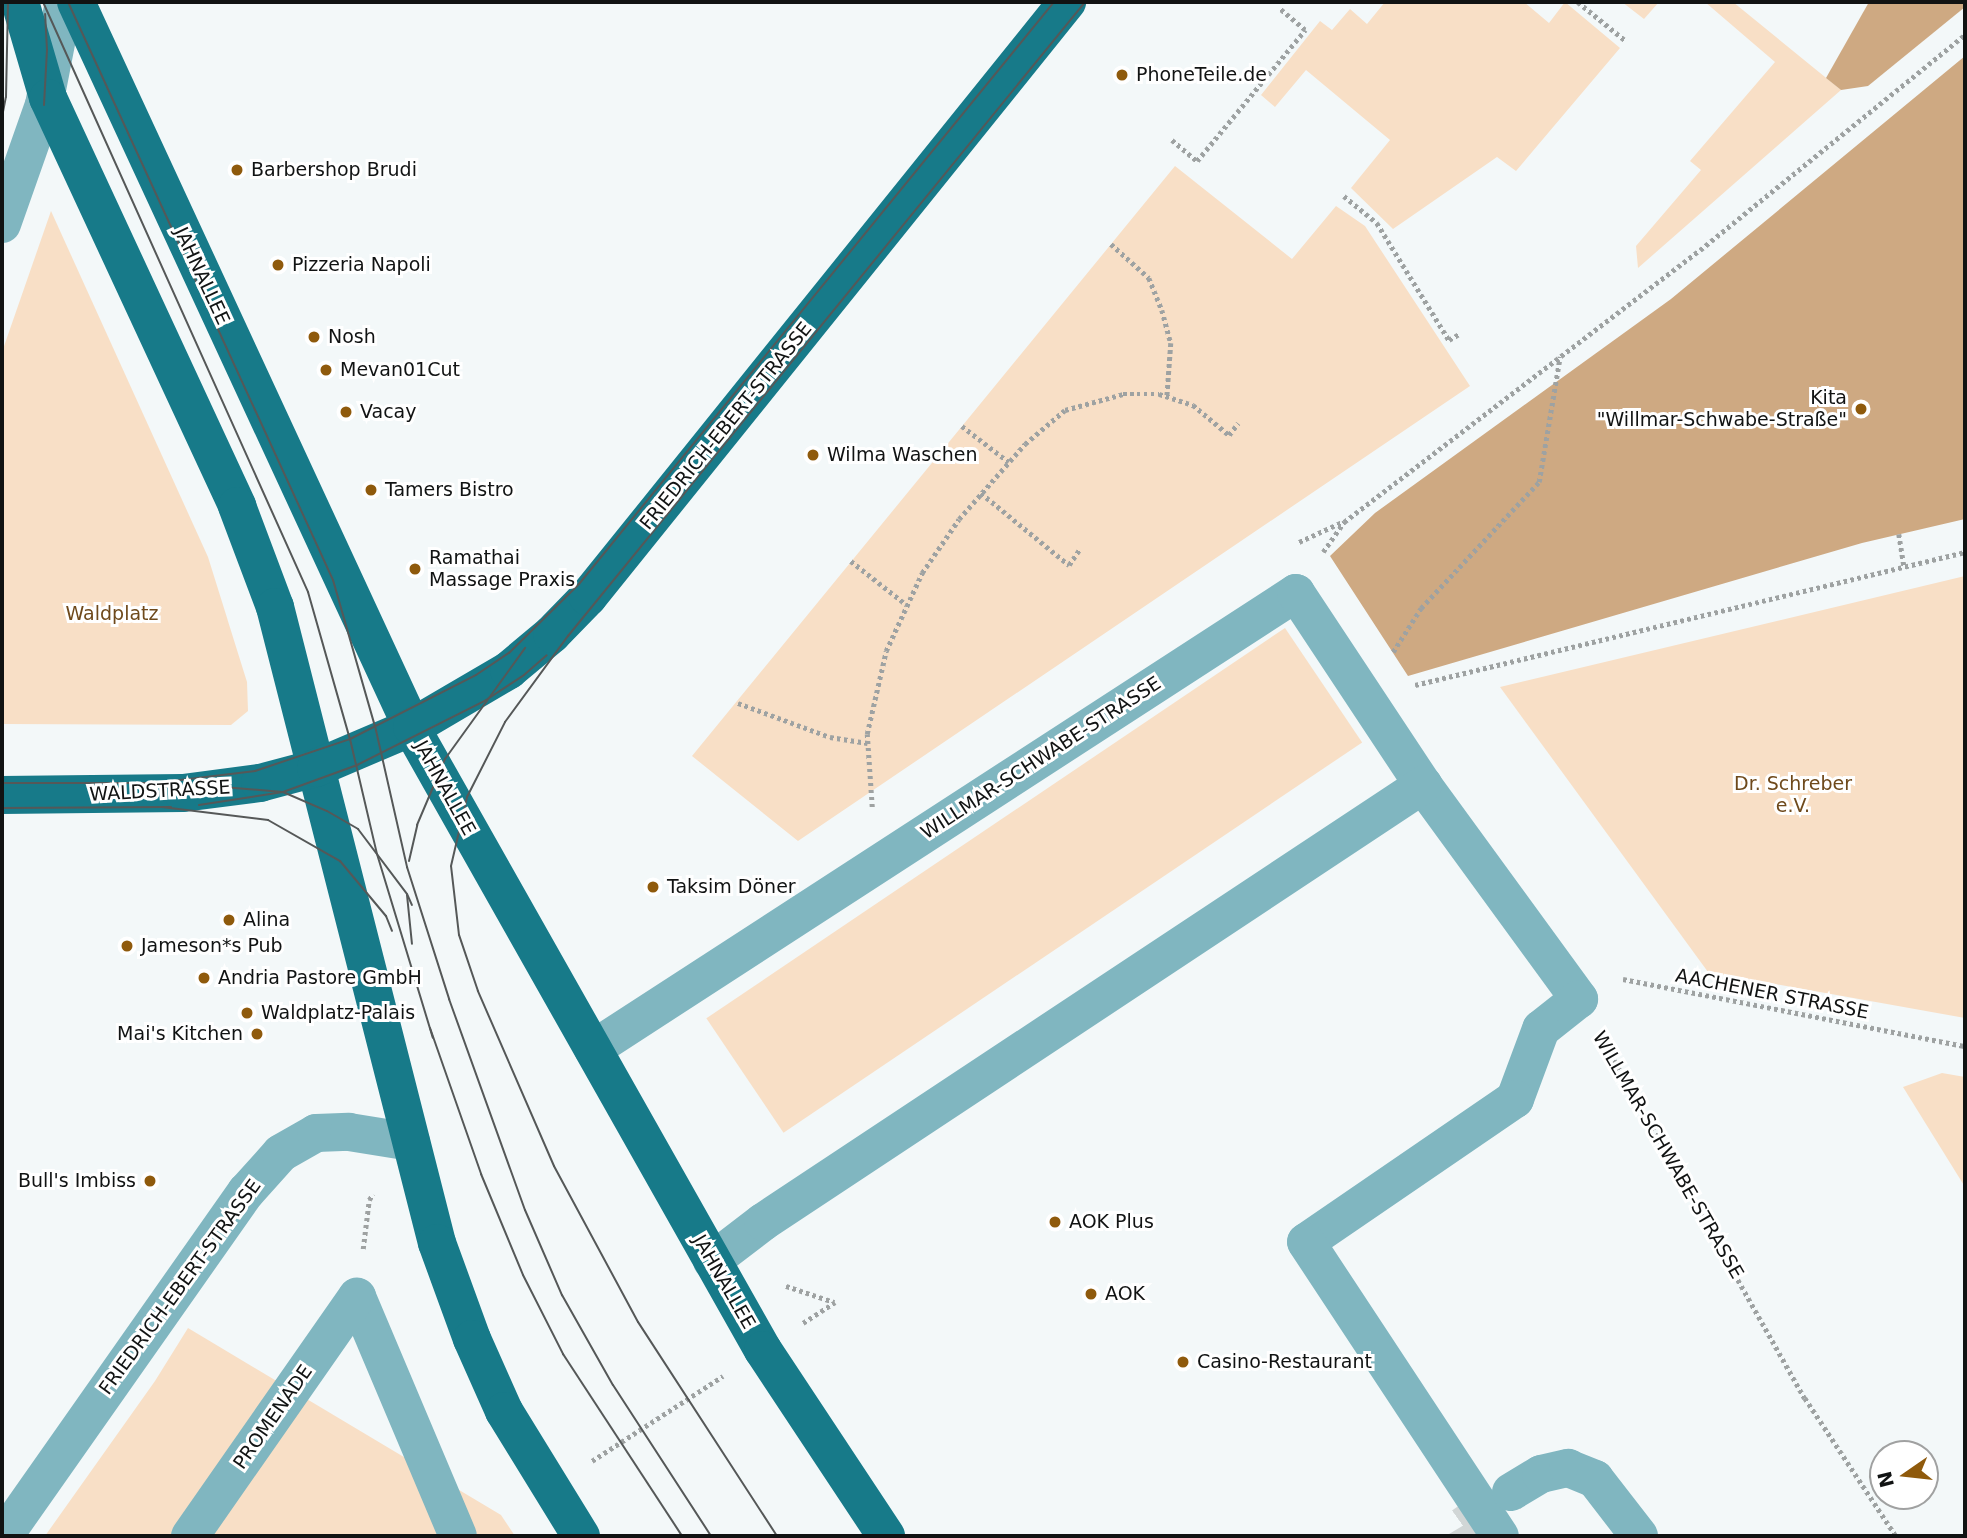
<!DOCTYPE html>
<html>
<head>
<meta charset="utf-8">
<style>
	body { margin:0 }
	#map { position:relative; width:1967px; height:1538px; overflow:hidden; background:#f3f8f9; font-family:"DejaVu Sans",sans-serif }
	div>[style] { position:absolute }
	.green>* { inset:0; background:#f8dfc6; transform-origin:0 0 }
	.forest>* { inset:0; background:#cea982 }
	.minor-tunnel>* { height:38px; margin-top:-19px; transform-origin:0; background:repeating-linear-gradient(90deg,#d1d6d6 0 38px,transparent 0 57px) }
	.path>* { height:4.5px; margin-top:-2.25px; transform-origin:0; background:repeating-linear-gradient(90deg,#9ea2a2 0 3.5px,transparent 0 7px) }
	.minor>* { height:38px; margin:-19px; padding:0 19px; transform-origin:19px; border-radius:19px; background:#80b6c0 }
	.major>* { height:38px; margin:-19px; padding:0 19px; transform-origin:19px; border-radius:19px; background:#177a89 }
	.tram>* { height:2px; margin:-1px; padding:0 1px; transform-origin:1px; border-radius:1px; background:#555858 }
	.dots>* { width:19px; height:19px; translate:-50% -50%; box-sizing:border-box; border:4px solid #fff; border-radius:50% }
	span { translate:-50% -50%; white-space:nowrap; text-align:center; line-height:1.15; -webkit-text-stroke:6px #fff; paint-order:stroke }
	.poi-label { font-size:19px; color:#111313 }
	.left { translate:0 -50%; text-align:left }
	.right { translate:-100% -50%; text-align:right }
	.street-label { font-size:19px; color:#111313 }
	.park-label { font-size:19px; color:#6e491b }
	.frame { position:absolute; inset:0; border:4px solid #111313; pointer-events:none }
	.north { position:absolute; left:1869px; top:1440px; width:70px; height:70px; box-sizing:border-box; background:#fff; border:2px solid #a0a1a1; border-radius:50%; rotate:256deg; font-size:19px; font-weight:700; line-height:28px; text-align:center; color:#111313 }
	.north::after { content:''; display:block; margin:auto; width:24px; height:32px; background:#8f5a0c; clip-path:polygon(50% 0,100% 100%,50% 72%,0 100%) }
</style>
</head>
<body>
<div id="map">
	<div class="green">
		<div style="clip-path:polygon(1385px 2px,1524px 2px,1549px 23px,1565px 2px,1620px 48px,1516px 171px,1497px 157px,1393px 229px,1351px 188px,1390px 140px,1306px 70px,1275px 107px,1261px 95px,1320px 21px,1332px 30px,1350px 9px,1367px 24px)"></div>
		<div style="clip-path:polygon(1622px 2px,1659px 2px,1644px 19px)"></div>
		<div style="clip-path:polygon(1705px 2px,1733px 2px,1841px 90px,1638px 268px,1636px 246px,1701px 170px,1690px 161px,1775px 62px)"></div>
		<div style="clip-path:polygon(1175px 166px,1292px 259px,1336px 206px,1365px 226px,1470px 386px,798px 841px,692px 756px)"></div>
		<div style="clip-path:polygon(51px 211px,208px 557px,247px 682px,248px 711px,231px 725px,2px 724px,2px 352px)"></div>
		<div style="clip-path:polygon(1965px 576px,1965px 1018px,1708px 972px,1500px 687px)"></div>
		<div style="left:1285px;top:628px;width:138px;height:698px;rotate:56deg"></div>
		<div style="clip-path:polygon(1942px 1073px,1965px 1077px,1965px 1187px,1903px 1087px)"></div>
		<div style="clip-path:polygon(188px 1328px,501px 1515px,515px 1536px,45px 1536px,155px 1381px)"></div>
	</div>
	<div class="forest">
		<div style="clip-path:polygon(1869px 2px,1965px 2px,1965px 7px,1868px 86px,1841px 90px,1826px 78px)"></div>
		<div style="clip-path:polygon(1965px 56px,1965px 519px,1862px 543px,1408px 676px,1330px 556px,1375px 513px,1671px 299px)"></div>
	</div>
	<div class="minor-tunnel">
		<div style="left:1469px;top:1536px;width:12px;rotate:-121deg"></div>
		<div style="left:1463px;top:1526px;width:59px;rotate:-35.3deg"></div>
	</div>
	<div class="path">
		<div style="left:1578px;top:2px;width:62px;rotate:39.1deg"></div>
		<div style="left:1172px;top:140px;width:33px;rotate:40deg"></div>
		<div style="left:1197px;top:161px;width:170px;rotate:-50.5deg"></div>
		<div style="left:1305px;top:30px;width:33px;rotate:-140deg"></div>
		<div style="left:1344px;top:196px;width:43px;rotate:39.3deg"></div>
		<div style="left:1377px;top:223px;width:137px;rotate:58.4deg"></div>
		<div style="left:1449px;top:340px;width:12px;rotate:-31deg"></div>
		<div style="left:1111px;top:244px;width:51px;rotate:41.8deg"></div>
		<div style="left:1149px;top:278px;width:35px;rotate:68deg"></div>
		<div style="left:1162px;top:310px;width:34px;rotate:75deg"></div>
		<div style="left:1171px;top:343px;width:54px;rotate:94.2deg"></div>
		<div style="left:962px;top:426px;width:59px;rotate:37.5deg"></div>
		<div style="left:981px;top:493px;width:114px;rotate:39.3deg"></div>
		<div style="left:1069px;top:565px;width:18px;rotate:-56deg"></div>
		<div style="left:1899px;top:534px;width:33px;rotate:81deg"></div>
		<div style="left:1299px;top:542px;width:47px;rotate:-24.9deg"></div>
		<div style="left:1323px;top:552px;width:37px;rotate:-55deg"></div>
		<div style="left:1344px;top:522px;width:448px;rotate:-37.4deg"></div>
		<div style="left:1700px;top:250px;width:341px;rotate:-39.1deg"></div>
		<div style="left:851px;top:561px;width:71px;rotate:38.2deg"></div>
		<div style="left:1393px;top:652px;width:52px;rotate:-57.5deg"></div>
		<div style="left:1421px;top:608px;width:173px;rotate:-46.9deg"></div>
		<div style="left:1539px;top:482px;width:127px;rotate:-80.5deg"></div>
		<div style="left:1415px;top:685px;width:566px;rotate:-13.59deg"></div>
		<div style="left:738px;top:703px;width:98px;rotate:20.3deg"></div>
		<div style="left:830px;top:737px;width:38px;rotate:9deg"></div>
		<div style="left:872px;top:807px;width:73px;rotate:-93.9deg"></div>
		<div style="left:867px;top:734px;width:85px;rotate:-77.1deg"></div>
		<div style="left:886px;top:651px;width:86px;rotate:-65.2deg"></div>
		<div style="left:922px;top:573px;width:65px;rotate:-55.6deg"></div>
		<div style="left:959px;top:519px;width:100px;rotate:-48.7deg"></div>
		<div style="left:1025px;top:444px;width:52px;rotate:-40.4deg"></div>
		<div style="left:1065px;top:410px;width:60px;rotate:-15.4deg"></div>
		<div style="left:1123px;top:394px;width:36px"></div>
		<div style="left:1159px;top:394px;width:36px;rotate:18deg"></div>
		<div style="left:1193px;top:405px;width:47px;rotate:39.8deg"></div>
		<div style="left:1229px;top:435px;width:15px;rotate:-53deg"></div>
		<div style="left:1623px;top:979px;width:349px;rotate:11.1deg"></div>
		<div style="left:1604px;top:1042px;width:409px;rotate:60.6deg"></div>
		<div style="left:1805px;top:1398px;width:165px;rotate:56.6deg"></div>
		<div style="left:363px;top:1249px;width:49px;rotate:-83deg"></div>
		<div style="left:369px;top:1200px;width:7px;rotate:-56deg"></div>
		<div style="left:786px;top:1286px;width:51px;rotate:18.4deg"></div>
		<div style="left:803px;top:1323px;width:38px;rotate:-33deg"></div>
		<div style="left:592px;top:1461px;width:156px;rotate:-33deg"></div>
	</div>
	<div class="minor">
		<div style="left:2px;top:224px;width:126px;rotate:-70.6deg"></div>
		<div style="left:44px;top:105px;width:105px;rotate:-79deg"></div>
		<div style="left:593px;top:1049px;width:838px;rotate:-32.97deg"></div>
		<div style="left:1296px;top:593px;width:230px;rotate:56.5deg"></div>
		<div style="left:1423px;top:785px;width:265px;rotate:53.9deg"></div>
		<div style="left:1579px;top:999px;width:48px;rotate:141.7deg"></div>
		<div style="left:1541px;top:1029px;width:75px;rotate:110.4deg"></div>
		<div style="left:1515px;top:1099px;width:253px;rotate:145.6deg"></div>
		<div style="left:1306px;top:1242px;width:352px;rotate:56.6deg"></div>
		<div style="left:712px;top:1261px;width:64px;rotate:-37.4deg"></div>
		<div style="left:763px;top:1222px;width:792px;rotate:-33.51deg"></div>
		<div style="left:357px;top:1297px;width:259px;rotate:67.1deg"></div>
		<div style="left:1511px;top:1492px;width:35px;rotate:-31deg"></div>
		<div style="left:1541px;top:1474px;width:28px;rotate:-13deg"></div>
		<div style="left:1568px;top:1468px;width:29px;rotate:22deg"></div>
		<div style="left:1595px;top:1479px;width:72px;rotate:52.3deg"></div>
		<div style="left:4px;top:1536px;width:421px;rotate:-54.9deg"></div>
		<div style="left:246px;top:1192px;width:52px;rotate:-48.1deg"></div>
		<div style="left:281px;top:1153px;width:40px;rotate:-29.7deg"></div>
		<div style="left:316px;top:1133px;width:33px;rotate:-2deg"></div>
		<div style="left:349px;top:1132px;width:63px;rotate:9.2deg"></div>
		<div style="left:190px;top:1536px;width:292px;rotate:-55.1deg"></div>
	</div>
	<div class="major">
		<div style="left:20px;top:2px;width:100px;rotate:73.7deg"></div>
		<div style="left:48px;top:98px;width:450px;rotate:65.1deg"></div>
		<div style="left:237px;top:506px;width:108px;rotate:69.4deg"></div>
		<div style="left:275px;top:607px;width:656px;rotate:75.71deg"></div>
		<div style="left:437px;top:1243px;width:102px;rotate:70deg"></div>
		<div style="left:472px;top:1339px;width:79px;rotate:66deg"></div>
		<div style="left:504px;top:1411px;width:147px;rotate:58.4deg"></div>
		<div style="left:76px;top:2px;width:809px;rotate:65.15deg"></div>
		<div style="left:416px;top:736px;width:705px;rotate:60.53deg"></div>
		<div style="left:763px;top:1350px;width:223px;rotate:56.5deg"></div>
		<div style="left:2px;top:795px;width:181px;rotate:-0.6deg"></div>
		<div style="left:183px;top:793px;width:78px;rotate:-7.4deg"></div>
		<div style="left:260px;top:783px;width:58px;rotate:-15deg"></div>
		<div style="left:316px;top:768px;width:104px;rotate:-23.1deg"></div>
		<div style="left:412px;top:727px;width:113px;rotate:-30.4deg"></div>
		<div style="left:509px;top:670px;width:56px;rotate:-39.9deg"></div>
		<div style="left:552px;top:634px;width:52px;rotate:-45.8deg"></div>
		<div style="left:588px;top:597px;width:764px;rotate:-51.16deg"></div>
	</div>
	<div class="tram">
		<div style="left:43px;top:2px;width:647px;rotate:65.81deg"></div>
		<div style="left:308px;top:592px;width:153px;rotate:74.1deg"></div>
		<div style="left:350px;top:739px;width:118px;rotate:76.8deg"></div>
		<div style="left:377px;top:854px;width:192px;rotate:73.1deg"></div>
		<div style="left:68px;top:2px;width:636px;rotate:65.37deg"></div>
		<div style="left:333px;top:580px;width:152px;rotate:74deg"></div>
		<div style="left:375px;top:726px;width:145px;rotate:77.2deg"></div>
		<div style="left:407px;top:867px;width:139px;rotate:72.3deg"></div>
		<div style="left:449px;top:999px;width:224px;rotate:70.2deg"></div>
		<div style="left:525px;top:1210px;width:93px;rotate:66.5deg"></div>
		<div style="left:562px;top:1295px;width:103px;rotate:60.5deg"></div>
		<div style="left:613px;top:1385px;width:180px;rotate:57deg"></div>
		<div style="left:44px;top:105px;width:55px;rotate:-86.9deg"></div>
		<div style="left:47px;top:50px;width:36px;rotate:-93deg"></div>
		<div style="left:2px;top:117px;width:20px;rotate:-79deg"></div>
		<div style="left:6px;top:97px;width:95px;rotate:-88.8deg"></div>
		<div style="left:164px;top:782px;width:92px;rotate:-6.9deg"></div>
		<div style="left:255px;top:771px;width:100px;rotate:-18.6deg"></div>
		<div style="left:350px;top:739px;width:141px;rotate:-26.9deg"></div>
		<div style="left:476px;top:675px;width:40px;rotate:-34deg"></div>
		<div style="left:509px;top:653px;width:98px;rotate:-44.6deg"></div>
		<div style="left:579px;top:584px;width:751px;rotate:-50.78deg"></div>
		<div style="left:2px;top:783px;width:171px"></div>
		<div style="left:198px;top:785px;width:85px;rotate:4.7deg"></div>
		<div style="left:283px;top:792px;width:48px;rotate:23.4deg"></div>
		<div style="left:327px;top:811px;width:36px;rotate:30deg"></div>
		<div style="left:358px;top:829px;width:81px;rotate:53deg"></div>
		<div style="left:407px;top:894px;width:12px;rotate:66deg"></div>
		<div style="left:199px;top:805px;width:85px;rotate:-8.8deg"></div>
		<div style="left:283px;top:792px;width:79px;rotate:-20deg"></div>
		<div style="left:357px;top:765px;width:144px;rotate:-26.7deg"></div>
		<div style="left:486px;top:700px;width:45px;rotate:-33.3deg"></div>
		<div style="left:524px;top:675px;width:30px;rotate:-41deg"></div>
		<div style="left:162px;top:807px;width:107px;rotate:7deg"></div>
		<div style="left:268px;top:820px;width:83px;rotate:29.7deg"></div>
		<div style="left:340px;top:861px;width:72px;rotate:50.1deg"></div>
		<div style="left:386px;top:916px;width:16px;rotate:68deg"></div>
		<div style="left:2px;top:808px;width:169px;rotate:-0.3deg"></div>
		<div style="left:409px;top:861px;width:37px;rotate:-77deg"></div>
		<div style="left:417px;top:825px;width:72px;rotate:-67deg"></div>
		<div style="left:445px;top:759px;width:137px;rotate:-54.2deg"></div>
		<div style="left:407px;top:895px;width:49px;rotate:84.2deg"></div>
		<div style="left:430px;top:1028px;width:155px;rotate:70.7deg"></div>
		<div style="left:481px;top:1174px;width:109px;rotate:67.4deg"></div>
		<div style="left:523px;top:1275px;width:89px;rotate:63.1deg"></div>
		<div style="left:563px;top:1354px;width:217px;rotate:56.8deg"></div>
		<div style="left:777px;top:1536px;width:255px;rotate:-123deg"></div>
		<div style="left:638px;top:1322px;width:177px;rotate:-118.3deg"></div>
		<div style="left:554px;top:1166px;width:191px;rotate:-113.5deg"></div>
		<div style="left:478px;top:991px;width:59px;rotate:-108.7deg"></div>
		<div style="left:459px;top:935px;width:69px;rotate:-96.6deg"></div>
		<div style="left:451px;top:866px;width:71px;rotate:-76.9deg"></div>
		<div style="left:467px;top:797px;width:84px;rotate:-63.1deg"></div>
		<div style="left:505px;top:722px;width:107px;rotate:-53.8deg"></div>
		<div style="left:568px;top:636px;width:818px;rotate:-50.8deg"></div>
	</div>
	<div class="dots">
		<div style="left:1122px;top:75px;background:#8f5a0c"></div>
		<div style="left:237px;top:170px;background:#8f5a0c"></div>
		<div style="left:278px;top:265px;background:#8f5a0c"></div>
		<div style="left:314px;top:337px;background:#8f5a0c"></div>
		<div style="left:326px;top:370px;background:#8f5a0c"></div>
		<div style="left:1861px;top:409px;background:#8f5a0c"></div>
		<div style="left:346px;top:412px;background:#8f5a0c"></div>
		<div style="left:813px;top:455px;background:#8f5a0c"></div>
		<div style="left:371px;top:490px;background:#8f5a0c"></div>
		<div style="left:415px;top:569px;background:#8f5a0c"></div>
		<div style="left:653px;top:887px;background:#8f5a0c"></div>
		<div style="left:229px;top:920px;background:#8f5a0c"></div>
		<div style="left:127px;top:946px;background:#8f5a0c"></div>
		<div style="left:204px;top:978px;background:#8f5a0c"></div>
		<div style="left:247px;top:1013px;background:#8f5a0c"></div>
		<div style="left:257px;top:1034px;background:#8f5a0c"></div>
		<div style="left:150px;top:1181px;background:#8f5a0c"></div>
		<div style="left:1055px;top:1222px;background:#8f5a0c"></div>
		<div style="left:1091px;top:1294px;background:#8f5a0c"></div>
		<div style="left:1183px;top:1362px;background:#8f5a0c"></div>
	</div>
	<div class="poi-label">
		<span class="left" style="left:1136px;top:75px">PhoneTeile.de</span>
		<span class="left" style="left:251px;top:170px">Barbershop Brudi</span>
		<span class="left" style="left:292px;top:265px">Pizzeria Napoli</span>
		<span class="left" style="left:328px;top:337px">Nosh</span>
		<span class="left" style="left:340px;top:370px">Mevan01Cut</span>
		<span class="right" style="left:1847px;top:409px">Kita<br>"Willmar-Schwabe-Straße"</span>
		<span class="left" style="left:360px;top:412px">Vacay</span>
		<span class="left" style="left:827px;top:455px">Wilma Waschen</span>
		<span class="left" style="left:385px;top:490px">Tamers Bistro</span>
		<span class="left" style="left:429px;top:569px">Ramathai<br>Massage Praxis</span>
		<span class="left" style="left:667px;top:887px">Taksim Döner</span>
		<span class="left" style="left:243px;top:920px">Alina</span>
		<span class="left" style="left:141px;top:946px">Jameson*s Pub</span>
		<span class="left" style="left:218px;top:978px">Andria Pastore GmbH</span>
		<span class="left" style="left:261px;top:1013px">Waldplatz-Palais</span>
		<span class="right" style="left:243px;top:1034px">Mai's Kitchen</span>
		<span class="right" style="left:136px;top:1181px">Bull's Imbiss</span>
		<span class="left" style="left:1069px;top:1222px">AOK Plus</span>
		<span class="left" style="left:1105px;top:1294px">AOK</span>
		<span class="left" style="left:1197px;top:1362px">Casino-Restaurant</span>
	</div>
	<div class="street-label">
		<span style="left:202px;top:276px;rotate:65deg">JAHNALLEE</span>
		<span style="left:726px;top:426px;rotate:-51deg">FRIEDRICH-EBERT-STRASSE</span>
		<span style="left:1041px;top:758px;rotate:-33deg">WILLMAR-SCHWABE-STRASSE</span>
		<span style="left:445px;top:788px;rotate:61deg">JAHNALLEE</span>
		<span style="left:160px;top:791px;rotate:-3deg">WALDSTRASSE</span>
		<span style="left:1772px;top:994px;rotate:11deg">AACHENER STRASSE</span>
		<span style="left:1668px;top:1155px;rotate:60deg">WILLMAR-SCHWABE-STRASSE</span>
		<span style="left:724px;top:1282px;rotate:60deg">JAHNALLEE</span>
		<span style="left:180px;top:1287px;rotate:-54deg">FRIEDRICH-EBERT-STRASSE</span>
		<span style="left:273px;top:1417px;rotate:-55deg">PROMENADE</span>
	</div>
	<div class="park-label">
		<span style="left:112px;top:614px">Waldplatz</span>
		<span style="left:1793px;top:795px">Dr. Schreber<br>e.V.</span>
	</div>
	<div class="frame"></div>
	<div class="north">N</div>
</div>
</body>
</html>
